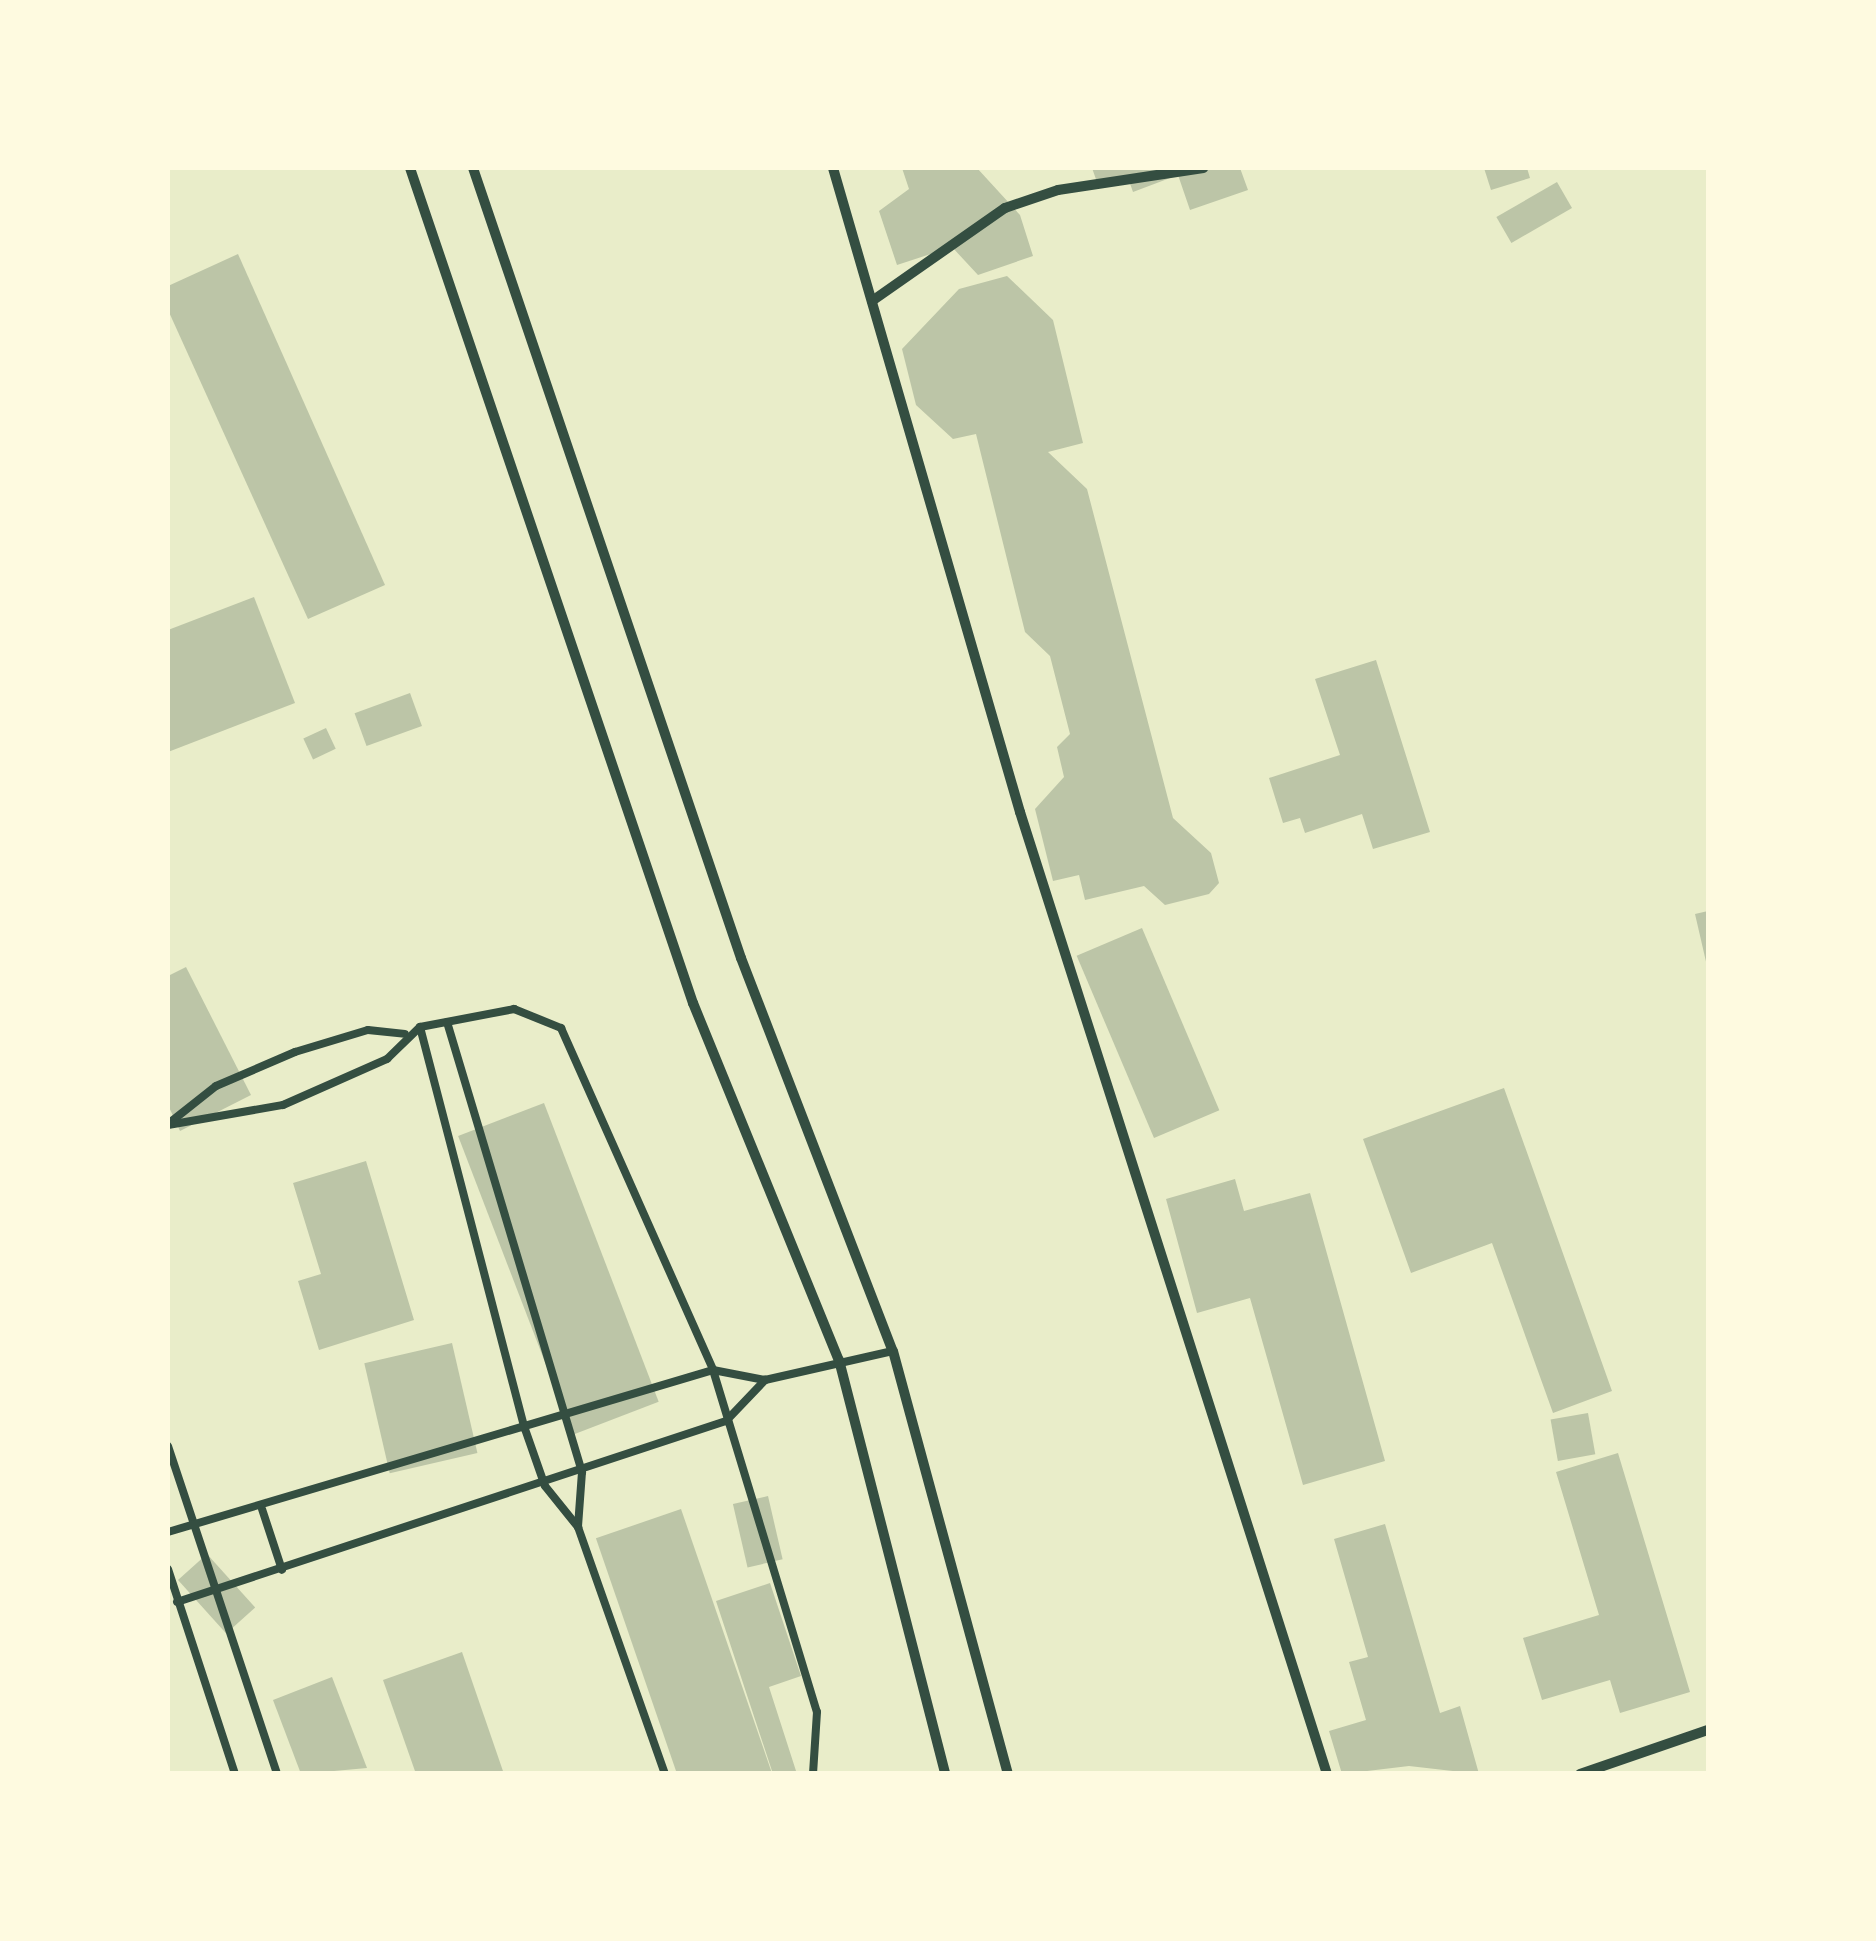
<!DOCTYPE html>
<html>
<head>
<meta charset="utf-8">
<style>
	body { margin:0 }
	#map { position:relative; width:1876px; height:1941px; overflow:hidden; background:#e9edc9; font-family:Signika,sans-serif }
	div>[style] { position:absolute }
	.building>* { inset:0; background:#bcc5a7; transform-origin:0 0 }
	.service>* { height:8px; margin:-4px; padding:0 4px; transform-origin:4px; border-radius:4px; background:#344e41 }
	.minor>* { height:10px; margin:-5px; padding:0 5px; transform-origin:5px; border-radius:5px; background:#344e41 }
	span { translate:-50% -50%; white-space:nowrap; text-align:center; line-height:1.15; -webkit-text-stroke:8px #fefae0; paint-order:stroke }
	.frame { position:absolute; inset:0; border:170px solid #fefae0; pointer-events:none }
</style>
</head>
<body>
<div id="map">
	<div class="building">
		<div style="clip-path:polygon(902px 168px,977px 168px,1020px 215px,1033px 256px,978px 275px,952px 247px,897px 265px,879px 211px,909px 189px)"></div>
		<div style="clip-path:polygon(1092px 168px,1240px 168px,1248px 190px,1190px 210px,1178px 175px,1133px 192px,1127px 175px,1098px 185px)"></div>
		<div style="clip-path:polygon(1484px 168px,1527px 168px,1530px 178px,1491px 190px)"></div>
		<div style="left:1557px;top:182px;width:30px;height:70px;rotate:60deg"></div>
		<div style="clip-path:polygon(238px 254px,385px 585px,308px 619px,168px 310px,168px 286px)"></div>
		<div style="clip-path:polygon(1007px 276px,1053px 320px,1083px 443px,1048px 452px,1087px 489px,1173px 818px,1211px 853px,1219px 883px,1209px 894px,1165px 905px,1144px 886px,1085px 900px,1079px 875px,1053px 881px,1035px 809px,1064px 777px,1057px 747px,1070px 734px,1050px 656px,1025px 632px,976px 434px,953px 439px,916px 405px,902px 349px,959px 289px)"></div>
		<div style="clip-path:polygon(254px 597px,295px 703px,168px 752px,168px 630px)"></div>
		<div style="clip-path:polygon(1376px 660px,1430px 832px,1373px 849px,1362px 814px,1305px 833px,1300px 818px,1283px 823px,1269px 778px,1340px 755px,1315px 679px)"></div>
		<div style="left:410px;top:693px;width:35px;height:59px;rotate:70deg"></div>
		<div style="left:326px;top:728px;width:23px;height:25px;rotate:65deg"></div>
		<div style="clip-path:polygon(1708px 911px,1708px 965px,1707px 966px,1695px 914px)"></div>
		<div style="left:1142px;top:928px;width:198px;height:71px;rotate:67deg"></div>
		<div style="clip-path:polygon(186px 967px,251px 1095px,180px 1131px,168px 1105px,168px 976px)"></div>
		<div style="clip-path:polygon(1504px 1088px,1612px 1391px,1553px 1413px,1492px 1243px,1411px 1273px,1363px 1139px)"></div>
		<div style="left:544px;top:1103px;width:320px;height:92px;rotate:69deg"></div>
		<div style="clip-path:polygon(366px 1161px,414px 1320px,319px 1350px,298px 1281px,321px 1274px,293px 1183px)"></div>
		<div style="clip-path:polygon(1235px 1179px,1244px 1211px,1310px 1193px,1385px 1461px,1303px 1485px,1250px 1298px,1197px 1313px,1166px 1199px)"></div>
		<div style="left:452px;top:1343px;width:113px;height:90px;rotate:77deg"></div>
		<div style="left:1588px;top:1413px;width:42px;height:38px;rotate:80deg"></div>
		<div style="clip-path:polygon(1618px 1453px,1690px 1692px,1620px 1713px,1610px 1680px,1542px 1700px,1523px 1638px,1599px 1615px,1556px 1472px)"></div>
		<div style="left:768px;top:1496px;width:65px;height:36px;rotate:77deg"></div>
		<div style="left:681px;top:1509px;width:280px;height:90px;rotate:71deg"></div>
		<div style="clip-path:polygon(1385px 1524px,1440px 1713px,1460px 1706px,1479px 1774px,1409px 1766px,1342px 1774px,1329px 1731px,1366px 1720px,1349px 1662px,1368px 1657px,1334px 1539px)"></div>
		<div style="left:207px;top:1554px;width:72px;height:39px;rotate:48deg"></div>
		<div style="clip-path:polygon(770px 1583px,801px 1676px,769px 1687px,797px 1774px,773px 1774px,716px 1601px)"></div>
		<div style="clip-path:polygon(462px 1652px,504px 1774px,416px 1774px,383px 1680px)"></div>
		<div style="clip-path:polygon(332px 1677px,367px 1768px,301px 1774px,273px 1700px)"></div>
	</div>
	<div class="service">
		<div style="left:447px;top:1022px;width:470px;rotate:73.3deg"></div>
		<div style="left:582px;top:1472px;width:55px;rotate:94.2deg"></div>
		<div style="left:420px;top:1027px;width:415px;rotate:75.4deg"></div>
		<div style="left:525px;top:1429px;width:60px;rotate:70.7deg"></div>
		<div style="left:545px;top:1486px;width:53px;rotate:51.2deg"></div>
		<div style="left:578px;top:1527px;width:262px;rotate:70.6deg"></div>
		<div style="left:168px;top:1124px;width:61px;rotate:-38.4deg"></div>
		<div style="left:216px;top:1086px;width:86px;rotate:-23.3deg"></div>
		<div style="left:295px;top:1052px;width:76px;rotate:-16.8deg"></div>
		<div style="left:368px;top:1030px;width:37px;rotate:6deg"></div>
		<div style="left:168px;top:1125px;width:117px;rotate:-9.9deg"></div>
		<div style="left:283px;top:1105px;width:114px;rotate:-23.9deg"></div>
		<div style="left:387px;top:1059px;width:46px;rotate:-44.1deg"></div>
		<div style="left:420px;top:1027px;width:96px;rotate:-10.8deg"></div>
		<div style="left:514px;top:1009px;width:51px;rotate:22deg"></div>
		<div style="left:561px;top:1028px;width:374px;rotate:66deg"></div>
		<div style="left:713px;top:1370px;width:357px;rotate:73.1deg"></div>
		<div style="left:817px;top:1712px;width:62px;rotate:93.7deg"></div>
		<div style="left:168px;top:1446px;width:346px;rotate:71.6deg"></div>
		<div style="left:262px;top:1509px;width:64px;rotate:71.8deg"></div>
		<div style="left:168px;top:1532px;width:569px;rotate:-16.55deg"></div>
		<div style="left:713px;top:1370px;width:53px;rotate:10.9deg"></div>
		<div style="left:765px;top:1380px;width:131px;rotate:-12.8deg"></div>
		<div style="left:168px;top:1569px;width:216px;rotate:71.9deg"></div>
		<div style="left:177px;top:1602px;width:578px;rotate:-18.25deg"></div>
		<div style="left:726px;top:1421px;width:57px;rotate:-46.4deg"></div>
	</div>
	<div class="minor">
		<div style="left:410px;top:168px;width:882px;rotate:71.28deg"></div>
		<div style="left:693px;top:1003px;width:386px;rotate:67.8deg"></div>
		<div style="left:839px;top:1360px;width:427px;rotate:75.6deg"></div>
		<div style="left:473px;top:168px;width:834px;rotate:71.26deg"></div>
		<div style="left:741px;top:958px;width:421px;rotate:68.9deg"></div>
		<div style="left:893px;top:1351px;width:438px;rotate:74.8deg"></div>
		<div style="left:833px;top:168px;width:671px;rotate:73.81deg"></div>
		<div style="left:1020px;top:812px;width:1010px;rotate:72.3deg"></div>
		<div style="left:872px;top:301px;width:162px;rotate:-35deg"></div>
		<div style="left:1005px;top:208px;width:56px;rotate:-18.8deg"></div>
		<div style="left:1058px;top:190px;width:147px;rotate:-8.6deg"></div>
		<div style="left:1580px;top:1774px;width:135px;rotate:-19deg"></div>
	</div>
	<div class="frame"></div>
</div>
</body>
</html>
